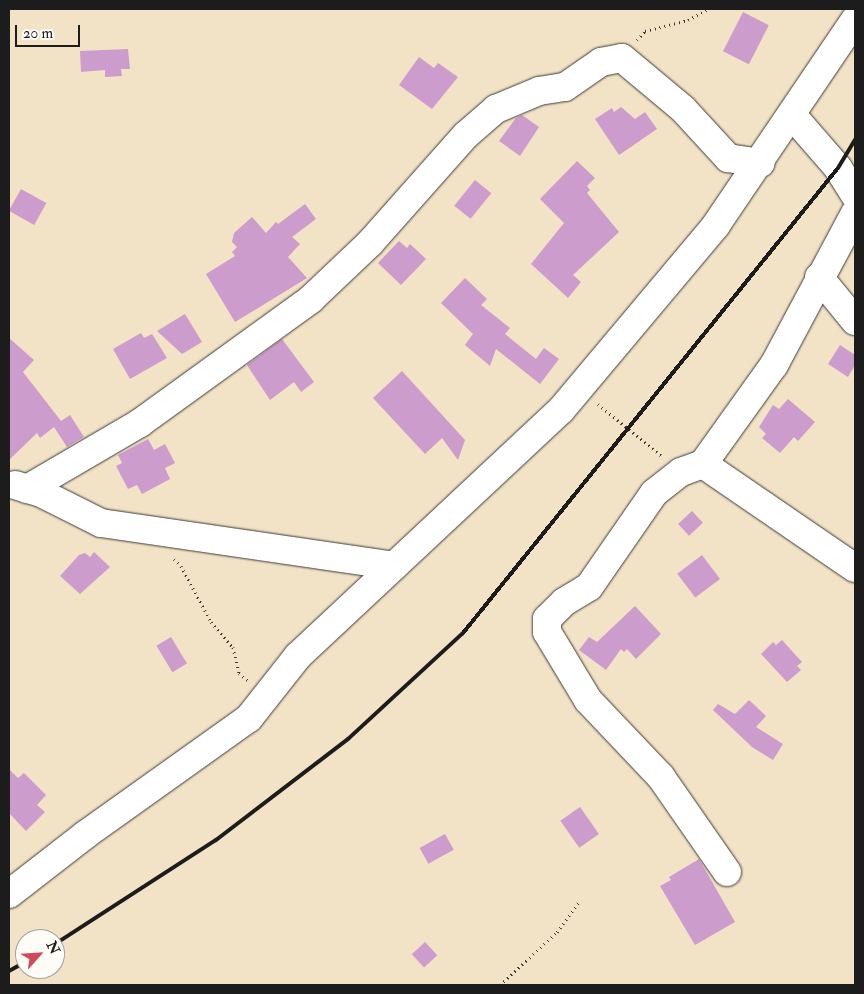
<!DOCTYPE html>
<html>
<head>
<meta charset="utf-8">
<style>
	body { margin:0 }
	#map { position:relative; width:864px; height:994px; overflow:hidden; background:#f2e2c6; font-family:"IM FELL Double Pica",serif }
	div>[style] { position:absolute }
	.building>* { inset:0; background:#cc9ccd; transform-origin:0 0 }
	.path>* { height:3px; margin-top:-1.5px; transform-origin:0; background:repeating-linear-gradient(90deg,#3c3a36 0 1px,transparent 0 5px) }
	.roads { filter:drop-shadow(0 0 1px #3c3a36) drop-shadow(0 0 1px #3c3a36) }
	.minor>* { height:28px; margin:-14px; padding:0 14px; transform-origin:14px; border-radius:14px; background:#fff }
	.rail>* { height:4px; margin:-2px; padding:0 2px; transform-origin:2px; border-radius:2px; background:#1c1c1c }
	span { translate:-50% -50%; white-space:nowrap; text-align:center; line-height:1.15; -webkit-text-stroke:4px #fdfcf7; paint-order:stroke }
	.frame { position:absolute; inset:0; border:10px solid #1c1c1c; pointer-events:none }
	.north { position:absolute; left:15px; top:929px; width:50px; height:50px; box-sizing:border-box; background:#fdfcf7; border:1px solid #a3a29f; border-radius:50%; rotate:64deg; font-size:14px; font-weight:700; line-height:20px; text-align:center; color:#1c1c1c }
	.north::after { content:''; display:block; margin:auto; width:18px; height:22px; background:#d1495b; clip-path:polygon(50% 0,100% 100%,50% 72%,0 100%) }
	.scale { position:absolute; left:15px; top:25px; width:65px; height:22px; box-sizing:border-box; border:2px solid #1c1c1c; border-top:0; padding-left:6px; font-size:15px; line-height:18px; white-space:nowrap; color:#1c1c1c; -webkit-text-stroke:4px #fdfcf7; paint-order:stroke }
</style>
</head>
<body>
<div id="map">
	<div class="building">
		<div style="left:743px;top:12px;width:29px;height:44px;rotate:27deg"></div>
		<div style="clip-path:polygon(128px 49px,130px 69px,121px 69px,122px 76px,105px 77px,105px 70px,81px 72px,80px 51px)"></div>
		<div style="clip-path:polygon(419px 57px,434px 68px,438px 63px,458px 77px,432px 109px,399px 85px)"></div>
		<div style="clip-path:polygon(621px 107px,635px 119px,645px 112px,657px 129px,619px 155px,595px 119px,612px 108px,614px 112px)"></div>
		<div style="clip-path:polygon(522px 115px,539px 127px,520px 156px,499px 141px,516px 118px)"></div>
		<div style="clip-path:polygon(577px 161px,595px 178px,587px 186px,590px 190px,587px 193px,619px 232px,573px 275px,581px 282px,568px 298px,531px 264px,564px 223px,540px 199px)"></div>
		<div style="left:475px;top:180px;width:21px;height:33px;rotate:39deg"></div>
		<div style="left:21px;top:189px;width:29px;height:25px;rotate:29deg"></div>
		<div style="clip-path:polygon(305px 204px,316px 219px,292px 237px,300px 244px,288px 257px,307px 278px,235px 322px,206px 274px,235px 256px,232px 252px,237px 247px,232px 242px,234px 233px,252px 217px,266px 233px,276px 222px,278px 224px)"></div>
		<div style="clip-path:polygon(399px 241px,407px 248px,410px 244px,426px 259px,401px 285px,378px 263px)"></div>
		<div style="clip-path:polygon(465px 278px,487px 299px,481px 305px,510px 328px,505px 334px,536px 359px,544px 348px,559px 359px,540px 384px,496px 349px,490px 366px,465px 345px,473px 334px,441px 303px)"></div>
		<div style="clip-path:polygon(185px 314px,202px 342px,182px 354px,157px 331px)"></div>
		<div style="clip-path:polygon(141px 333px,144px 338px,152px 334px,167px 358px,130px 379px,113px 349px)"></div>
		<div style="clip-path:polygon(9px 338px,34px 360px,23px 372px,61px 421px,70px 415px,84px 437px,67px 447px,54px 427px,40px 438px,37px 433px,9px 460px)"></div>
		<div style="clip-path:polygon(282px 339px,314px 382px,301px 392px,294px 382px,270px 400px,247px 365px)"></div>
		<div style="clip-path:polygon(840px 345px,855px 355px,855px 365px,848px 377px,828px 364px)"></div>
		<div style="clip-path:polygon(402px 371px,465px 440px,458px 460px,442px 438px,425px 454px,373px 398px)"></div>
		<div style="clip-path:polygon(788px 399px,815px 422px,798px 441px,794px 437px,780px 453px,762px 438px,766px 434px,759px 427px,773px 405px,779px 409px)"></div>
		<div style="clip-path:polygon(148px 439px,154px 450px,165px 444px,175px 463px,165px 468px,170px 479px,142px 494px,137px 485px,128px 489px,116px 466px,122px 463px,118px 455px)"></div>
		<div style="left:692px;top:511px;width:16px;height:19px;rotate:47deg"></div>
		<div style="clip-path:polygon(94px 552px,110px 567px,80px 594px,60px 576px,79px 555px,85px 553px,90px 557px)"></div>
		<div style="left:702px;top:555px;width:30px;height:31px;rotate:53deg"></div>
		<div style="clip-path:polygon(635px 606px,661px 634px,636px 659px,627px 649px,624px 652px,621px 649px,606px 670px,579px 650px,589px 637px,597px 642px)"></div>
		<div style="left:171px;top:637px;width:31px;height:17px;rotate:59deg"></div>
		<div style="clip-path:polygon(782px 640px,802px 662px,797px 666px,801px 670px,787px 682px,761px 654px,773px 642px,776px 645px)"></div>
		<div style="clip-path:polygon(749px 700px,766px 716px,756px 727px,783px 744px,773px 760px,752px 747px,713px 710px,718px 704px,735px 714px)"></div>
		<div style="clip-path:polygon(9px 769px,18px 778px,24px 773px,46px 795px,37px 805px,45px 812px,26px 831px,9px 813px)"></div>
		<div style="left:580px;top:807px;width:33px;height:24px;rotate:55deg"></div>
		<div style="left:445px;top:834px;width:18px;height:29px;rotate:61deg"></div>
		<div style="clip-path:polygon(699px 859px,735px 922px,695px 945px,660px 886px,671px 880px,669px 877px)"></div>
		<div style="left:425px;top:942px;width:18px;height:18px;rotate:47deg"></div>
	</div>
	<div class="path">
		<div style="left:637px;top:40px;width:12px;rotate:-48deg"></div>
		<div style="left:645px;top:31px;width:44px;rotate:-14.3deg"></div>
		<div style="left:688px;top:20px;width:23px;rotate:-29deg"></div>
		<div style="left:598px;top:404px;width:84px;rotate:39.2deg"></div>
		<div style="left:174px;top:559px;width:10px;rotate:45deg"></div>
		<div style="left:181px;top:566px;width:64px;rotate:61.8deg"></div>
		<div style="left:211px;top:622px;width:33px;rotate:49deg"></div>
		<div style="left:233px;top:647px;width:27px;rotate:77deg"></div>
		<div style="left:239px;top:673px;width:13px;rotate:39deg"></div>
		<div style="left:500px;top:985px;width:78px;rotate:-42.9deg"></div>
		<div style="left:557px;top:932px;width:39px;rotate:-54deg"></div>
	</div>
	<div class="roads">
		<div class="minor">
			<div style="left:792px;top:115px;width:70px;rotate:49deg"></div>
			<div style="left:838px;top:168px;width:32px;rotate:58deg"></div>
			<div style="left:819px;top:277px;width:57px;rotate:50.7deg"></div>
			<div style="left:703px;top:464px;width:184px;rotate:34.4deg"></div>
			<div style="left:15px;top:485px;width:27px;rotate:17deg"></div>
			<div style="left:41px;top:493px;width:67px;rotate:26.6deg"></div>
			<div style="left:101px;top:523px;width:296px;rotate:8.3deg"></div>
			<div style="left:27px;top:489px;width:131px;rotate:-30.3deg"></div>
			<div style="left:140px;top:423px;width:211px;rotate:-35.9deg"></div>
			<div style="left:311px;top:299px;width:81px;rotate:-43.5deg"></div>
			<div style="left:370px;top:243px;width:144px;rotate:-48.4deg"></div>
			<div style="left:466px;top:135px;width:40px;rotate:-41deg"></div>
			<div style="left:496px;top:109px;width:47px;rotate:-22.7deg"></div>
			<div style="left:539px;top:91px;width:26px;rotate:-9deg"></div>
			<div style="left:565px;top:87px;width:44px;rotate:-34.8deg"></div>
			<div style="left:601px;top:62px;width:21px;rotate:-11deg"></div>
			<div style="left:622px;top:58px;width:80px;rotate:39.9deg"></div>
			<div style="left:683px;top:109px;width:67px;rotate:47.4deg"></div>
			<div style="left:728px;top:158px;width:33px;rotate:9deg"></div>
			<div style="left:727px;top:872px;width:116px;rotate:-124.8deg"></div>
			<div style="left:661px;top:777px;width:106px;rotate:-133.5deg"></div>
			<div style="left:588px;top:700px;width:79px;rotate:-121.1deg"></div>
			<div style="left:547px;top:632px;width:13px;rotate:-90deg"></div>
			<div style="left:547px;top:619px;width:24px;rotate:-45deg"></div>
			<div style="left:564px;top:602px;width:29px;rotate:-31deg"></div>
			<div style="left:589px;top:587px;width:114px;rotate:-55.3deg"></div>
			<div style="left:654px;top:493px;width:34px;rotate:-38deg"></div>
			<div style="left:681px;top:472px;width:23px;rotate:-20deg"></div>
			<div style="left:703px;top:464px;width:122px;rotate:-54.4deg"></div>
			<div style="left:774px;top:365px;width:172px;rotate:-61.9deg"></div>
			<div style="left:9px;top:894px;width:96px;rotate:-37.8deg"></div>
			<div style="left:85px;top:835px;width:201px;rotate:-35.5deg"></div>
			<div style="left:249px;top:718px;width:79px;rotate:-51.7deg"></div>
			<div style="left:298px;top:656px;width:360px;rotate:-43.1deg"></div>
			<div style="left:561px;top:410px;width:241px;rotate:-50deg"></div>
			<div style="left:716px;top:225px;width:248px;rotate:-55.9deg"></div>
		</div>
	</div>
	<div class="rail">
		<div style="left:55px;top:944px;width:192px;rotate:-32.9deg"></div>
		<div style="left:216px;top:840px;width:166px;rotate:-37.4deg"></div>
		<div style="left:348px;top:739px;width:156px;rotate:-42.7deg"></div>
		<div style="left:463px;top:633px;width:597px;rotate:-51.12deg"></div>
		<div style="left:838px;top:168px;width:33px;rotate:-59deg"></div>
		<div style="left:9px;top:971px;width:18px;rotate:-29deg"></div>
	</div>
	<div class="frame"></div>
	<div class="north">N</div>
	<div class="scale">20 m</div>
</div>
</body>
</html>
